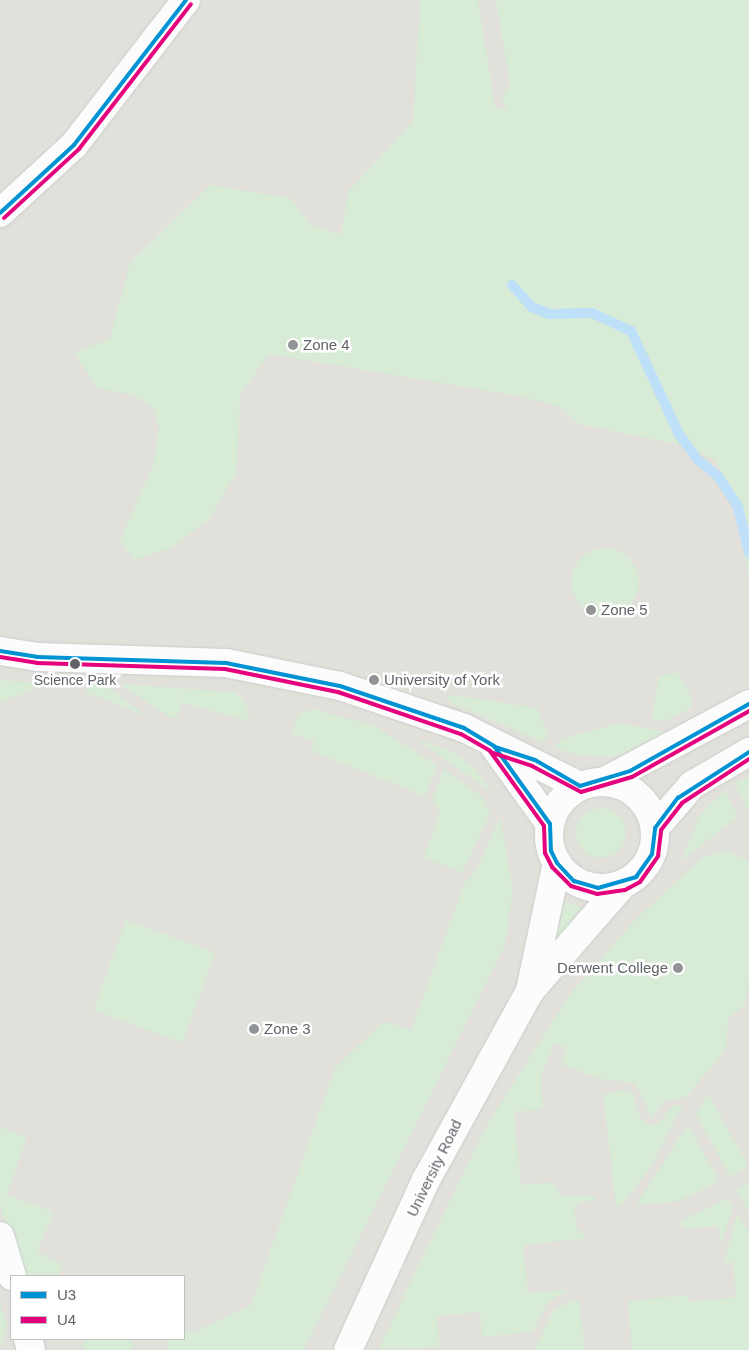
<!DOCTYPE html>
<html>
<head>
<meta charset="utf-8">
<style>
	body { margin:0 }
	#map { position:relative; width:749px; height:1350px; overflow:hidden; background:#efeeea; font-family:Helvetica,sans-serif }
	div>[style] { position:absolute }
	.education>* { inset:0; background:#e2e0da }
	.green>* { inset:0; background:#d8ebd6; transform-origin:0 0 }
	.round { border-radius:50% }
	.stream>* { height:10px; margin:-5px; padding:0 5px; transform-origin:5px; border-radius:5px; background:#bfe0f9 }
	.roads { filter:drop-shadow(0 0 1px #cbcccc) drop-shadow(0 0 1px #cbcccc) }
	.minor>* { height:28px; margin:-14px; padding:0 14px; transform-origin:14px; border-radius:14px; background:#fdfcfc }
	.minor>.ring { margin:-14px; padding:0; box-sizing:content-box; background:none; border:28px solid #fdfcfc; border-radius:50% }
	.bus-1>* { height:4px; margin:-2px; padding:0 2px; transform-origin:2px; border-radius:2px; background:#0093d3 }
	.bus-2>* { height:4px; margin:-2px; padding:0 2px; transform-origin:2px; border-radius:2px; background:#e5007d }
	.dots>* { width:14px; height:14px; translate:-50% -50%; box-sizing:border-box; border:2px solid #fff; border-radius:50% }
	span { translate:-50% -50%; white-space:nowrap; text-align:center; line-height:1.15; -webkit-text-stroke:5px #fff; paint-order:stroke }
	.bus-label { font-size:14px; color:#5f6368 }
	.poi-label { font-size:15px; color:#5f6368 }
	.left { translate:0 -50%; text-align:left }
	.right { translate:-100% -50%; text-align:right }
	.street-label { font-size:15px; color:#5f6368 }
	.legend { position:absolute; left:10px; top:1275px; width:175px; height:65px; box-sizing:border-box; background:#fff; border:1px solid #bfc1c3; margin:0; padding:6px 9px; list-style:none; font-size:15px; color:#5f6368 }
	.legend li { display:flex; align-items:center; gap:10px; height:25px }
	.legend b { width:25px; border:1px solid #bfc1c3 }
</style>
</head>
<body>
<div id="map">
	<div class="education">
		<div style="clip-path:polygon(evenodd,0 0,496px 0,511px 84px,749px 22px,749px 1350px,0 1350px,0 0,11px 1276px,184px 1276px,184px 1339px,11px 1339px,11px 1276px)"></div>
	</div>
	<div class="green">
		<div style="clip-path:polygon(420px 0,478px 0,495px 107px,507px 111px,502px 99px,510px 84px,496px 0,749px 0,749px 579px,734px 494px,714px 459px,686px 446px,579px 424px,560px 407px,519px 396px,269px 354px,240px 395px,237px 471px,210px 518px,173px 547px,134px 560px,120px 540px,153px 466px,159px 429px,154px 409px,133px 395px,96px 388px,75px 353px,110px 338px,130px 263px,210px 185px,290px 198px,311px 225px,341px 235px,348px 192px,413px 121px)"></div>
		<div class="round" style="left:571px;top:548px;width:68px;height:68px"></div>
		<div style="clip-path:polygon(677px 672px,691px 696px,691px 708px,666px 721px,652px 720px,659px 676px)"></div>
		<div style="clip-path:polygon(0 680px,44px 684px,0 703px)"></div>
		<div style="clip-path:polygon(88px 684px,104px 685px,147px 716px,85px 692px)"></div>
		<div style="clip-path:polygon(120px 684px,233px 692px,245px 700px,250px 721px,182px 703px,176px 719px,169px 717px)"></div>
		<div style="clip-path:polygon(454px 695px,537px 708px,548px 735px,544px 743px,450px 702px,446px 696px)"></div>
		<div style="clip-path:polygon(312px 709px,373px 725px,437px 765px,425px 796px,311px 751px,315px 742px,291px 733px,299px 714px)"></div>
		<div style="clip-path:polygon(619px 723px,667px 732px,615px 757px,576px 755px,555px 747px,562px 739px)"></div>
		<div style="clip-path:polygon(414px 738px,453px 752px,475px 769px,493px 793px)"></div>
		<div style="clip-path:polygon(444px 769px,483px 797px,490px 814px,462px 873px,424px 857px,440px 812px,432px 800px)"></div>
		<div style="clip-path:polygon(749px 777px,749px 810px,748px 810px,734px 783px)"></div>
		<div style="clip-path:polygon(725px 790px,738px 817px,680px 862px,701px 813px)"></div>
		<div class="round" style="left:576px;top:808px;width:50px;height:50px"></div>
		<div style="clip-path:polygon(500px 817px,513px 889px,505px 945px,304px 1350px,167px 1350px,167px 1339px,184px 1339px,184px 1331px,194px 1332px,251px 1305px,335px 1068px,384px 1021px,411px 1030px,464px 884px,477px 868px)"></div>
		<div style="clip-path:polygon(726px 850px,749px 861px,749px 979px,745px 1005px,728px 1019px,726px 1048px,719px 1058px,686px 1097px,665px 1101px,651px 1117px,635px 1083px,601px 1079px,561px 1064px,567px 1048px,554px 1043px,541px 1077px,543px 1109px,514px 1112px,521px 1185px,553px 1182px,560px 1195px,595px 1196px,596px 1200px,579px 1202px,574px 1209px,577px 1228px,587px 1238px,523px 1245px,528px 1293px,570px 1289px,548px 1302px,533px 1332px,482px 1337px,480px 1312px,449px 1315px,437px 1317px,440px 1347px,378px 1350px,484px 1130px,570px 994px,636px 919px,703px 857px)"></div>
		<div style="clip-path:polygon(565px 901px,584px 908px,554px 946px)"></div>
		<div style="left:126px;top:920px;width:95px;height:96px;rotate:20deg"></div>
		<div style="clip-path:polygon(620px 1090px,631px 1091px,641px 1119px,649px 1125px,658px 1124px,672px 1106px,683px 1104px,652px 1166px,621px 1206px,616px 1207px,603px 1095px)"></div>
		<div style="clip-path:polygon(708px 1093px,748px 1166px,729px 1176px,696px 1113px)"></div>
		<div style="clip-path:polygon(688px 1124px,719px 1181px,676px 1202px,636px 1205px)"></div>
		<div style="clip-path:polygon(0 1127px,27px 1137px,7px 1195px,54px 1212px,37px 1252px,63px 1264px,58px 1276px,21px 1276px,0 1205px)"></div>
		<div style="clip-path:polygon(749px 1182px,749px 1214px,736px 1190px)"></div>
		<div style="clip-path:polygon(728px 1198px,733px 1207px,721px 1245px,718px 1226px,683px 1229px,680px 1221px)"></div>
		<div style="clip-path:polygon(737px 1213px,749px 1233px,749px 1350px,632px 1350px,628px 1301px,688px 1295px,689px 1302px,736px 1297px,733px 1262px,724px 1263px)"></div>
		<div style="clip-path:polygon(579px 1299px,585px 1350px,534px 1350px,553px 1310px)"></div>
		<div style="clip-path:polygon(0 1303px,7px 1326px,0 1350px)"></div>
		<div style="left:83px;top:1339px;width:50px;height:13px"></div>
	</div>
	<div class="stream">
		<div style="left:512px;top:285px;width:30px;rotate:48deg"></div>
		<div style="left:532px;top:307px;width:18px;rotate:22deg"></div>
		<div style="left:549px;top:314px;width:43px;rotate:-1.3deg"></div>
		<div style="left:592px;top:313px;width:43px;rotate:24.8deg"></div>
		<div style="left:631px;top:331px;width:114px;rotate:65deg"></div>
		<div style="left:679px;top:434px;width:32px;rotate:54deg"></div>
		<div style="left:698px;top:460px;width:26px;rotate:39deg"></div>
		<div style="left:718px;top:476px;width:37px;rotate:57deg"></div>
		<div style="left:738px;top:507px;width:47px;rotate:76.6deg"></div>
	</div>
	<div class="roads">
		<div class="minor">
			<div style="left:0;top:213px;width:100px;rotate:-42.6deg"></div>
			<div style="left:74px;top:145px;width:183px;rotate:-52.3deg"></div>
			<div style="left:0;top:651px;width:37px;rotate:9deg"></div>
			<div style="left:37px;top:657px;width:189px;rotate:1.8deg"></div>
			<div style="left:226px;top:663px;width:116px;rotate:11.4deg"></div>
			<div style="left:340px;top:686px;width:131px;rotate:18.7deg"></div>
			<div style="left:464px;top:728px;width:130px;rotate:26.6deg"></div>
			<div style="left:494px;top:746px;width:96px;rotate:54.3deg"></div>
			<div style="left:603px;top:782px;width:166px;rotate:-28.1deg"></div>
			<div class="ring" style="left:549px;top:782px;width:78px;height:78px"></div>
			<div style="left:655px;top:828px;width:57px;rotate:-49.3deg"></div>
			<div style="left:692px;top:785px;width:66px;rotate:-30.1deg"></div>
			<div style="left:530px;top:991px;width:131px;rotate:-78.1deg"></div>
			<div style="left:0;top:1236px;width:42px;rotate:73.3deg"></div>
			<div style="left:28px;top:1339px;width:11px;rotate:75deg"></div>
			<div style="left:348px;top:1350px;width:187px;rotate:-65.4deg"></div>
			<div style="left:426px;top:1180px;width:216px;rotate:-61.2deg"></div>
			<div style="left:530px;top:991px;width:142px;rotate:-49deg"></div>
		</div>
	</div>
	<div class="bus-1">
		<div style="left:0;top:213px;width:100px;rotate:-42.6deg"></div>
		<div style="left:74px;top:145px;width:183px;rotate:-52.3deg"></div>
		<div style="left:0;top:651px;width:37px;rotate:9deg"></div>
		<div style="left:37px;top:657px;width:189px;rotate:1.8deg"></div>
		<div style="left:226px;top:663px;width:116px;rotate:11.4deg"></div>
		<div style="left:340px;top:686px;width:131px;rotate:18.7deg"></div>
		<div style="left:464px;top:728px;width:35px;rotate:31deg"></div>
		<div style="left:494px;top:746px;width:96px;rotate:54.3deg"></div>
		<div style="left:550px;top:824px;width:27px;rotate:88deg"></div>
		<div style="left:551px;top:851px;width:13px;rotate:63deg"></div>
		<div style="left:557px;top:863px;width:25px;rotate:47deg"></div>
		<div style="left:574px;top:881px;width:25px;rotate:16deg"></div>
		<div style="left:598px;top:888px;width:40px;rotate:-16deg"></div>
		<div style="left:636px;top:877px;width:28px;rotate:-55deg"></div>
		<div style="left:652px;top:854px;width:26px;rotate:-83deg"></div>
		<div style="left:655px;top:828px;width:38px;rotate:-53deg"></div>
		<div style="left:678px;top:798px;width:85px;rotate:-32.9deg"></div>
		<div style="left:495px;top:747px;width:42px;rotate:18deg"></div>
		<div style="left:535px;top:760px;width:52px;rotate:30deg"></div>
		<div style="left:580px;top:786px;width:52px;rotate:-16.7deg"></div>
		<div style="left:630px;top:771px;width:137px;rotate:-29.4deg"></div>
	</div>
	<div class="bus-2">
		<div style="left:4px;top:218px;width:102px;rotate:-42.6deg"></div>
		<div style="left:79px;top:149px;width:183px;rotate:-52.3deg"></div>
		<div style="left:0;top:657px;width:37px;rotate:9deg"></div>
		<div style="left:37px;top:663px;width:188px;rotate:1.8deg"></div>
		<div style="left:225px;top:669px;width:115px;rotate:11.5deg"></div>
		<div style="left:338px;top:692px;width:130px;rotate:18.9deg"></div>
		<div style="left:461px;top:734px;width:34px;rotate:30deg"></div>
		<div style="left:490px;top:751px;width:92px;rotate:54.2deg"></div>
		<div style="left:544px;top:826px;width:27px;rotate:88deg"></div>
		<div style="left:545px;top:853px;width:16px;rotate:63deg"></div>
		<div style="left:552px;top:867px;width:27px;rotate:45deg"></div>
		<div style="left:571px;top:886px;width:27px;rotate:17deg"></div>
		<div style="left:597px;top:894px;width:28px;rotate:-8deg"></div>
		<div style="left:625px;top:890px;width:17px;rotate:-28deg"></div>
		<div style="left:640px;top:882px;width:32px;rotate:-55deg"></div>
		<div style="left:658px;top:856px;width:26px;rotate:-83deg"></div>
		<div style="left:661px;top:830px;width:34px;rotate:-52deg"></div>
		<div style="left:682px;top:803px;width:80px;rotate:-33.3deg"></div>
		<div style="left:493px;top:753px;width:41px;rotate:18.4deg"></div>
		<div style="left:532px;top:766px;width:55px;rotate:28deg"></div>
		<div style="left:581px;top:792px;width:53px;rotate:-16.4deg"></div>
		<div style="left:632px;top:777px;width:134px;rotate:-29.4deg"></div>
	</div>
	<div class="dots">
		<div style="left:293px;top:345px;background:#919496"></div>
		<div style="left:591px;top:610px;background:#919496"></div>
		<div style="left:75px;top:664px;background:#5f6368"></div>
		<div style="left:374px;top:680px;background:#919496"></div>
		<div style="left:678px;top:968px;background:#919496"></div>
		<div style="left:254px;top:1029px;background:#919496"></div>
	</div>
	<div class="bus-label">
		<span style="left:75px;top:680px">Science Park</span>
	</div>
	<div class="poi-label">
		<span class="left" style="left:303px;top:345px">Zone 4</span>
		<span class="left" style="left:601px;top:610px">Zone 5</span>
		<span class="left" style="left:384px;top:680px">University of York</span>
		<span class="right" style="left:668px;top:968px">Derwent College</span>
		<span class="left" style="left:264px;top:1029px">Zone 3</span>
	</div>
	<div class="street-label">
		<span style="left:434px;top:1168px;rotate:-64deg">University Road</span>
	</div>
	<ul class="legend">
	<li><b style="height:6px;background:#0093d3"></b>U3</li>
	<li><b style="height:6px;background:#e5007d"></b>U4</li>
	</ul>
</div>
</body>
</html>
